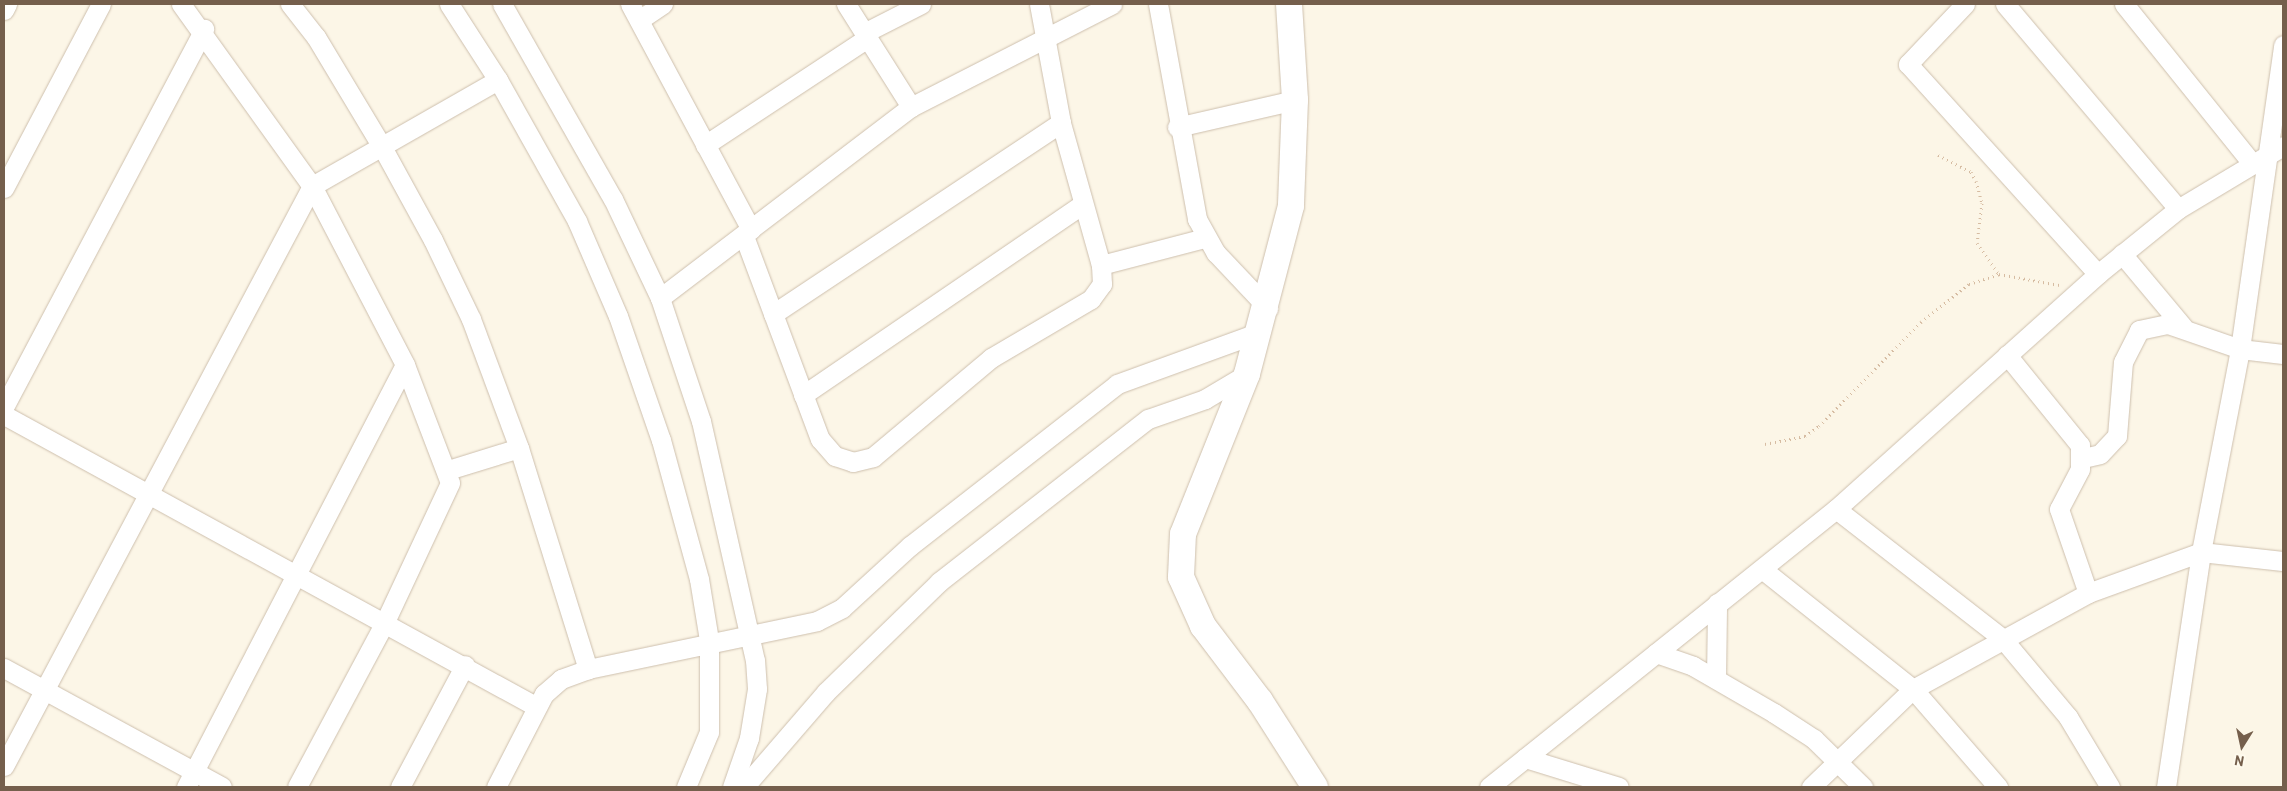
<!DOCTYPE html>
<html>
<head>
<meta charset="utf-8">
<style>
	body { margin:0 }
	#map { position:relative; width:2287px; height:791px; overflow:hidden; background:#fcf6e7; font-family:Barlow,sans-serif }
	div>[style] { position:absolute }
	.path>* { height:3px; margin-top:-1.5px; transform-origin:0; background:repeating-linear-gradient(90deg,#d6bca2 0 1px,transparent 0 5px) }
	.roads { filter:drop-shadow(0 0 1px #cdbfad) drop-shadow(0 0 1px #cdbfad) }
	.street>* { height:19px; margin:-9.5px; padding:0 9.5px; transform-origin:9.5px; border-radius:9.5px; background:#fff }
	.secondary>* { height:26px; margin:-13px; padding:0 13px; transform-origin:13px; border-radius:13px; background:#fff }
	span { translate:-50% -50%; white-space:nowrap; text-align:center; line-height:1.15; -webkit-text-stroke:4px #fefaed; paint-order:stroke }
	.frame { position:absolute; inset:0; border:5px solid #755f4c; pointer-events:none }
	.north { position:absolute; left:2217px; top:721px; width:50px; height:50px; -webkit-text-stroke:4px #fefaed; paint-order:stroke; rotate:190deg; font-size:14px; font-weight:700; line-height:20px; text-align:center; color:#755f4c }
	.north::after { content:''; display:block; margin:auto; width:18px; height:22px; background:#755f4c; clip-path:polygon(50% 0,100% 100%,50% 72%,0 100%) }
</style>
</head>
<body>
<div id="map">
	<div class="path">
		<div style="left:1938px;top:155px;width:37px;rotate:27deg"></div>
		<div style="left:1971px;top:172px;width:10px;rotate:61deg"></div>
		<div style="left:1976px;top:181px;width:23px;rotate:75deg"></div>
		<div style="left:1982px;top:203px;width:40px;rotate:97.1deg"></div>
		<div style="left:1977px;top:243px;width:37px;rotate:55deg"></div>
		<div style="left:1765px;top:444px;width:41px;rotate:-11.3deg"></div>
		<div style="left:1805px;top:436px;width:17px;rotate:-36deg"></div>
		<div style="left:1819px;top:426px;width:146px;rotate:-45.6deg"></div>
		<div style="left:1921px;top:322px;width:61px;rotate:-38.4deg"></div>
		<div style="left:1969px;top:284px;width:32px;rotate:-18deg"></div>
		<div style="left:1999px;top:274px;width:61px;rotate:10.4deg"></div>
	</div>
	<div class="roads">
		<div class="street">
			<div style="left:181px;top:4px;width:224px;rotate:54.3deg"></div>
			<div style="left:312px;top:186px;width:202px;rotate:62.5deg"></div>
			<div style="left:405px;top:365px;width:126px;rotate:69.1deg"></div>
			<div style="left:450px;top:483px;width:153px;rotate:115.1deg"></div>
			<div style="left:385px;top:622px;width:187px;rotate:118.1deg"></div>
			<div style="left:290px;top:4px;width:42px;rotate:51.8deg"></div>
			<div style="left:316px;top:37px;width:126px;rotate:59deg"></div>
			<div style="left:381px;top:145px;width:108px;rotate:61.3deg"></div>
			<div style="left:433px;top:240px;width:88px;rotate:64.3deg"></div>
			<div style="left:471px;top:319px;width:138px;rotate:69.6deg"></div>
			<div style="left:449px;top:4px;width:90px;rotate:57.2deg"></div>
			<div style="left:498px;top:80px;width:162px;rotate:60.7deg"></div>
			<div style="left:577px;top:221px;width:103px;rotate:66.7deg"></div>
			<div style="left:618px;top:316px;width:131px;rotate:70.9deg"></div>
			<div style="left:661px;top:440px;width:144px;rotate:74.7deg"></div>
			<div style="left:699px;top:579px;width:62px;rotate:80.7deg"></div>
			<div style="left:709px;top:640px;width:92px;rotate:90deg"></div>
			<div style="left:709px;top:732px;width:60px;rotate:112.7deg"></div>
			<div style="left:502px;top:4px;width:224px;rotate:60.4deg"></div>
			<div style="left:613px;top:199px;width:110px;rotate:64.6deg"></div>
			<div style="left:660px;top:298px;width:130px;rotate:71.6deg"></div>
			<div style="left:701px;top:421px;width:245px;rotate:77.3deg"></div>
			<div style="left:755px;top:660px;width:29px;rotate:86deg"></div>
			<div style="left:757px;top:689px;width:50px;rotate:99.3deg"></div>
			<div style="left:749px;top:738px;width:52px;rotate:109.1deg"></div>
			<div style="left:630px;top:4px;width:256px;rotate:61.8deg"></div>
			<div style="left:846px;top:4px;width:122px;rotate:57.7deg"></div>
			<div style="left:1039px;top:4px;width:121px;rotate:79.5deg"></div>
			<div style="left:1061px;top:123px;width:148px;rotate:74.3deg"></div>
			<div style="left:1101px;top:265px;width:107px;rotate:-14.6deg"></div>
			<div style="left:1158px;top:4px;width:219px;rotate:79.7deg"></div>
			<div style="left:1197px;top:219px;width:39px;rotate:61deg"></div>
			<div style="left:1216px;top:253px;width:76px;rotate:46.6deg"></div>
			<div style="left:1965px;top:4px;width:83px;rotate:133.5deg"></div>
			<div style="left:1908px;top:64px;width:283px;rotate:47.9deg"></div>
			<div style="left:2005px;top:4px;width:268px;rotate:49.8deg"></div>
			<div style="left:2124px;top:4px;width:204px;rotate:51.2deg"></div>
			<div style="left:4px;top:10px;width:7px;rotate:-63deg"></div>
			<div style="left:639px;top:20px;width:29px;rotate:-34deg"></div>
			<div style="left:864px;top:33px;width:64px;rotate:-27deg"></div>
			<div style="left:1177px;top:127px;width:121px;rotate:-12.9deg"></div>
			<div style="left:705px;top:145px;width:194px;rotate:-33.4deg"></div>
			<div style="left:4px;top:188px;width:208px;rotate:-62.2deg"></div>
			<div style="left:744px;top:236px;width:217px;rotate:69.5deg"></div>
			<div style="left:820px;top:439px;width:23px;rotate:49deg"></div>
			<div style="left:835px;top:456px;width:19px;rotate:18deg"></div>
			<div style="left:853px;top:462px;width:21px;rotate:-14deg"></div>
			<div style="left:873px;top:457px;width:154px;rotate:-40deg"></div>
			<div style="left:991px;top:358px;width:116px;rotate:-30.5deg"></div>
			<div style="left:1091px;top:299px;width:19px;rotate:-54deg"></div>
			<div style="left:1102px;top:284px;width:19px;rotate:-93deg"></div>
			<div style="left:2122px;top:254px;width:95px;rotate:50.1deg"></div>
			<div style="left:660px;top:298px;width:315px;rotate:-37.3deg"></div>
			<div style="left:911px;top:107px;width:226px;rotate:-27.1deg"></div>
			<div style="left:773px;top:314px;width:346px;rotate:-33.6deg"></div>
			<div style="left:2007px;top:355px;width:116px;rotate:51deg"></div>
			<div style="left:2080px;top:445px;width:24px;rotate:90deg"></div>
			<div style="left:2080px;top:469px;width:45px;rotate:117.7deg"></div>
			<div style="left:2059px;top:509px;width:89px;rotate:71deg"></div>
			<div style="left:803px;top:395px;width:339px;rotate:-34.3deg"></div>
			<div style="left:4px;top:407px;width:428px;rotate:-62.1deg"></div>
			<div style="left:4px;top:415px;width:606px;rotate:28.72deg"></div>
			<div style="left:2083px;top:458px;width:17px;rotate:-13deg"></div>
			<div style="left:2100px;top:454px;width:25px;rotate:-47deg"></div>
			<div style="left:2117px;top:436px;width:74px;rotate:-85.4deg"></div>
			<div style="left:2123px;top:362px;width:36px;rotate:-63deg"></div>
			<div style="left:2139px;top:330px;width:30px;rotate:-12deg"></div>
			<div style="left:2168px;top:324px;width:76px;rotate:19.1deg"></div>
			<div style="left:2240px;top:349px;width:43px;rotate:6.6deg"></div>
			<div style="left:448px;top:470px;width:74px;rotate:-17.2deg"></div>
			<div style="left:519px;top:448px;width:232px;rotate:72.7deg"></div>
			<div style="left:588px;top:669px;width:234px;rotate:-11.8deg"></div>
			<div style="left:817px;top:621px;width:28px;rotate:-27deg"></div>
			<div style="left:842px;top:608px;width:92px;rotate:-42.4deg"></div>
			<div style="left:910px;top:546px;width:263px;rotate:-38deg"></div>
			<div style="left:1117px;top:384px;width:152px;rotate:-20deg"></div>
			<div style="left:1836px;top:509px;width:210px;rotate:37.9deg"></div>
			<div style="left:2002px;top:638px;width:103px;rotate:50.1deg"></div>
			<div style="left:2068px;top:717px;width:82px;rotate:59deg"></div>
			<div style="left:1762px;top:569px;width:193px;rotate:38.5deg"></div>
			<div style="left:1913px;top:689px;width:130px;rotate:49.1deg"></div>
			<div style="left:1656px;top:653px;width:39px;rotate:19deg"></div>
			<div style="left:1693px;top:666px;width:94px;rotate:30.1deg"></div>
			<div style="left:1774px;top:713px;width:48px;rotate:33deg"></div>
			<div style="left:1814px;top:739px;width:69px;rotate:44.4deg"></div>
			<div style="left:4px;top:668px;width:248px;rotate:28.6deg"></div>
			<div style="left:1716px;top:679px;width:76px;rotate:-89.2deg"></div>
			<div style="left:1525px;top:758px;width:98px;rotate:17.1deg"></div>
			<div style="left:4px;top:766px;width:657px;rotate:-62.03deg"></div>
			<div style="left:312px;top:186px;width:214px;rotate:-29.7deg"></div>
			<div style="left:186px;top:787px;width:475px;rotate:-62.6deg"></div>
			<div style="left:400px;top:787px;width:138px;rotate:-62deg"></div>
			<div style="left:496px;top:787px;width:105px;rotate:-62.7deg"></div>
			<div style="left:544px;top:694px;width:23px;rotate:-41deg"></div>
			<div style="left:561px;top:679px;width:29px;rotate:-20deg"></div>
			<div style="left:744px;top:787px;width:125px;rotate:-49.2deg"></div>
			<div style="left:826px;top:692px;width:158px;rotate:-44.2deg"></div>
			<div style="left:939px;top:582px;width:265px;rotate:-38deg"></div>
			<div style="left:1148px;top:419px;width:60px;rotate:-19.3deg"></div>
			<div style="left:1205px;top:399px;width:49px;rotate:-30.8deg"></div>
			<div style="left:1489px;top:787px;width:445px;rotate:-38.7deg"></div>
			<div style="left:1836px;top:509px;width:352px;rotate:-41.9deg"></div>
			<div style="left:2098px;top:274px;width:103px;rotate:-39.1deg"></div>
			<div style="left:2178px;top:209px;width:122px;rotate:-31deg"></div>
			<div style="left:1811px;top:787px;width:141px;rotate:-43.9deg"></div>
			<div style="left:1913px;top:689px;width:200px;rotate:-28.7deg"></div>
			<div style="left:2088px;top:593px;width:120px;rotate:-19.9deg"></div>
			<div style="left:2201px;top:552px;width:82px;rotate:6.3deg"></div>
			<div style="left:2166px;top:787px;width:238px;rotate:-81.5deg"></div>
			<div style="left:2201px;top:552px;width:207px;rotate:-79.1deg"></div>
			<div style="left:2240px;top:349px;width:307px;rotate:-81.9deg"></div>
		</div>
		<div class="secondary">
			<div style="left:1289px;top:4px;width:96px;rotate:86.4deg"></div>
			<div style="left:1295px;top:100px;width:106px;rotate:92.2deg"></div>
			<div style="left:1291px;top:206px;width:174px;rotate:104.7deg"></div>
			<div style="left:1247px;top:374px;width:172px;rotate:111.8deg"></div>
			<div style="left:1183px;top:534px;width:43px;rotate:92.7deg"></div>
			<div style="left:1181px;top:577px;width:54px;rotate:65.8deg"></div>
			<div style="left:1203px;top:626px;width:94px;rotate:52.8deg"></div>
			<div style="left:1260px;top:701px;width:102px;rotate:57.4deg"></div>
		</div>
	</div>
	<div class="frame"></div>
	<div class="north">N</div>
</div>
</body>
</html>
